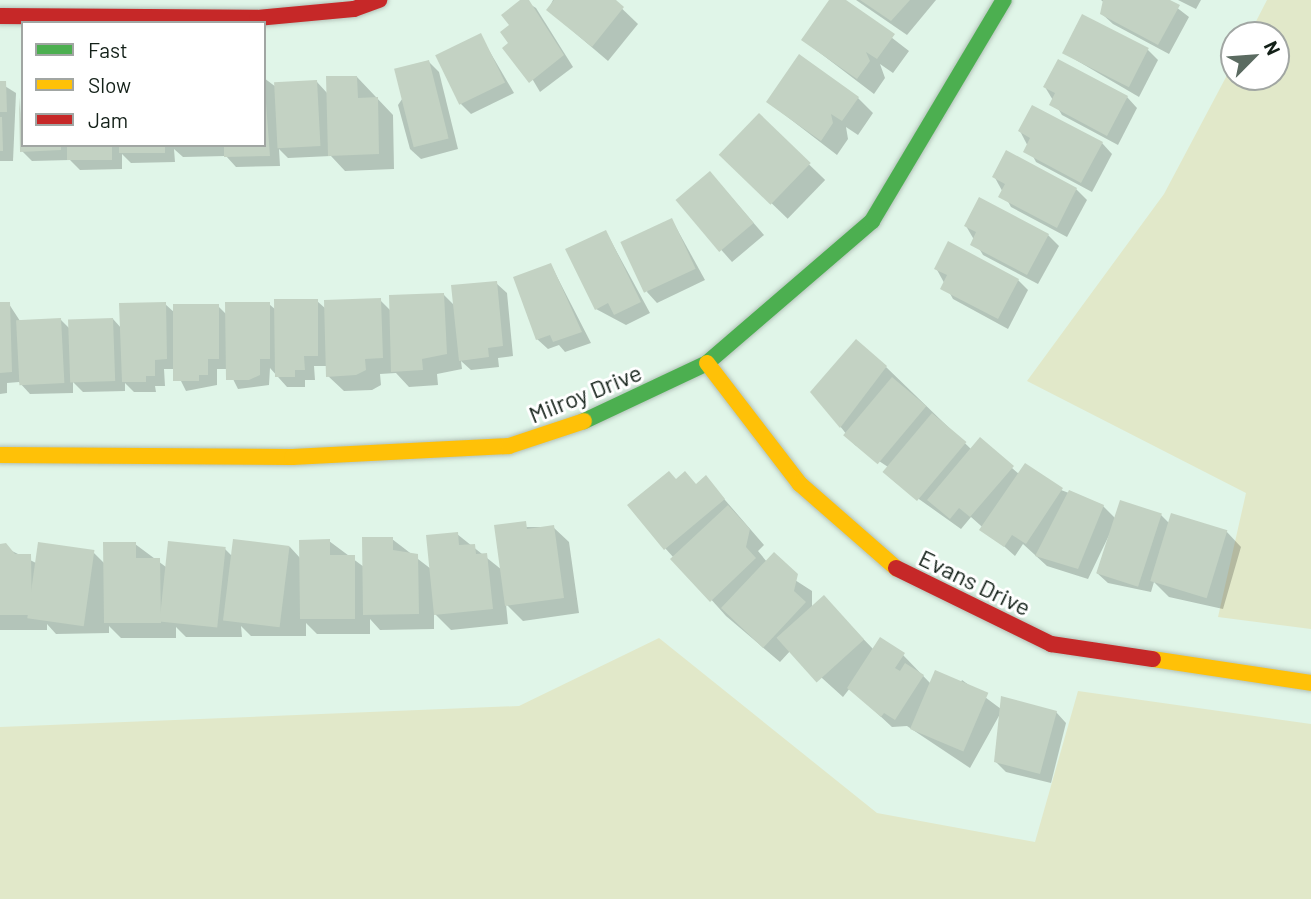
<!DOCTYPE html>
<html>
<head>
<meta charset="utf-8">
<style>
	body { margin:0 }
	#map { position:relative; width:1311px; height:899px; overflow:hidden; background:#e0f5e8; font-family:Barlow,sans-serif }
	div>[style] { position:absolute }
	.green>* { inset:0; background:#e1e8c9 }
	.shadow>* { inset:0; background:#0003; transform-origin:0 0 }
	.building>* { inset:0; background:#c3d2c3; transform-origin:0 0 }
	.roads { filter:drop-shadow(0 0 2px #b2c2b8) drop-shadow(0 0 2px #b2c2b8) }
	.fast>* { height:16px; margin:-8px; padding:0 8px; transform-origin:8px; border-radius:8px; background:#4caf50 }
	.slow>* { height:16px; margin:-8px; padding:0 8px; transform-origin:8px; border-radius:8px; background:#ffc107 }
	.jam>* { height:16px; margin:-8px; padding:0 8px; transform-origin:8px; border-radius:8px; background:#c62828 }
	span { translate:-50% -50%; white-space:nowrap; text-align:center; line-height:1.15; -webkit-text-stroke:6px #fff; paint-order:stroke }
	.street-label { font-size:24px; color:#132018 }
	.legend { position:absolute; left:21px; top:21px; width:245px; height:126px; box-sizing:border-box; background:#fff; border:2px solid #a1a6a3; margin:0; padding:9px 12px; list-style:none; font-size:21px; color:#132018 }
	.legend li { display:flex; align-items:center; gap:14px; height:35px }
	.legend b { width:35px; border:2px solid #a1a6a3 }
	.north { position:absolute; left:1220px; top:21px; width:70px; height:70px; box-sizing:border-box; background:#fff; border:2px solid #a1a6a3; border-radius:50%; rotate:65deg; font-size:19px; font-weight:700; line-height:28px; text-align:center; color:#132018 }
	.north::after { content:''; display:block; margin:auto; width:24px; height:32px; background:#5b6b61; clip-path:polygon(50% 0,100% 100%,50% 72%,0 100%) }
</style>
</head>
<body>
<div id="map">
	<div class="green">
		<div style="clip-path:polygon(1267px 0,1311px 0,1311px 629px,1218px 617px,1246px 493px,1027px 381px,1164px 194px,1234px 62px,1234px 77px,1276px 77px,1276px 35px,1249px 35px)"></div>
		<div style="clip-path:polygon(659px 638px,877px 813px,1035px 842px,1078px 691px,1311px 724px,1311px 899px,0 899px,0 727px,519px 706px)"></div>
	</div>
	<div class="shadow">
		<div style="clip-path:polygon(523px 0,536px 8px,573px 67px,540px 92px,511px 43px)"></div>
		<div style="clip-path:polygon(553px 0,613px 0,638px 24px,608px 61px,548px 10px)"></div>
		<div style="clip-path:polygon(831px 0,843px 0,909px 51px,893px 73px,880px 64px,885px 78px,874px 94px,803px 40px)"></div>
		<div style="clip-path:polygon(856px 0,936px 0,907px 35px)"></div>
		<div style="clip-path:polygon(1101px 0,1167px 0,1189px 17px,1169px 54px,1113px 24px,1102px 14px,1107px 5px)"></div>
		<div style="clip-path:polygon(1178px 0,1201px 0,1196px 9px)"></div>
		<div style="clip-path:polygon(480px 35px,514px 93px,471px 114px,461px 104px)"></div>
		<div style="clip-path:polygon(1148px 50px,1158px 60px,1139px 97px,1064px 53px)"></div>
		<div style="clip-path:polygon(428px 61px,439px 72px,458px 149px,421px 159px,410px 149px,398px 105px)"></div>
		<div style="clip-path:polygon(357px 77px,393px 115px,394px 169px,345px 171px,331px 156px,288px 158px,279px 149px,280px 166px,236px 167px,226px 156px,183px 157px,174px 149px,175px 162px,131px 163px,122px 154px,122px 169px,80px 170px,70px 160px,32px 161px,22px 151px,20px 99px,23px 145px,264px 145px,264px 78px,276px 87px,317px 82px,328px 94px)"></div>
		<div style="clip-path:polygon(0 83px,16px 93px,13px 161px,0 161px)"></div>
		<div style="clip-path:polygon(1045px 87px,1127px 97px,1137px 108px,1118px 145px,1062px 115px)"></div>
		<div style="clip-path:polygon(858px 98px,873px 113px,858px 135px,846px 127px,848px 139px,837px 155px,768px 102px)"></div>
		<div style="left:759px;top:116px;width:92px;height:54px;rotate:44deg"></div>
		<div style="clip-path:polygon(1020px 131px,1102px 143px,1112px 154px,1092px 192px,1036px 162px)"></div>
		<div style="clip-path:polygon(994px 176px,1076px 189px,1087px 200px,1067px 237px,1011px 207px)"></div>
		<div style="clip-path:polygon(720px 184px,764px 235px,732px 262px,678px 201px)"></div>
		<div style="clip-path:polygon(672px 220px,705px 280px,657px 303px,647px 292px)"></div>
		<div style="clip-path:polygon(966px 226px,1048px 235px,1059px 246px,1038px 284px,983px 255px)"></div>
		<div style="clip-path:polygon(606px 232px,650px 313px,626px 325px,596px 309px)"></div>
		<div style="clip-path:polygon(551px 265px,591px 343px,565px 352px,559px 345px,548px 349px,537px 339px)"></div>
		<div style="clip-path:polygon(936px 268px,1018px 280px,1028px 290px,1008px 329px,953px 299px)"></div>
		<div style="clip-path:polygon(496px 283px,507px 293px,513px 356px,498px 358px,499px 367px,471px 370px,461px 361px,462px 369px,437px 374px,438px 385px,409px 387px,396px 373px,380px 374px,381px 385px,372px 390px,344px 391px,328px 376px,328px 366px,314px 366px,315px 380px,305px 380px,305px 387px,287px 387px,270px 368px,269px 385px,238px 389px,228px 369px,217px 369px,217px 385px,186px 391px,175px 369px,164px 369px,165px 386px,155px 386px,156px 392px,134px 392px,125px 383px,125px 391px,83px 392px,73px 382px,73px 393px,30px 394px,19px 382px,7px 383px,7px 393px,0 394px,0 304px,9px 304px,20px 321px,61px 320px,71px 330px,113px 319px,122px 329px,165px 304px,175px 313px,218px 306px,227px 315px,269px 304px,276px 310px,317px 301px,326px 309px,380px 300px,391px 311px,444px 295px,455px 306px)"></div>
		<div style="clip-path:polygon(886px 367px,972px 450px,980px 440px,1019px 474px,1103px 506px,1115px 518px,1161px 515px,1170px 524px,1226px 531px,1241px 547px,1223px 609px,1169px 597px,1154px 582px,1151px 592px,1108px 583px,1097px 573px,1113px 527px,1088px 579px,1047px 566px,1023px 544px,1015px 556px,971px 517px,961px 529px,895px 482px,884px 472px,888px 467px,855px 445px,813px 392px)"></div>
		<div style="clip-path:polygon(706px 478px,764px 545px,758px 551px,767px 562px,812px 591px,812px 611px,824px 598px,874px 650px,903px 655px,930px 683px,959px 686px,962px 680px,1001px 709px,1056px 712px,1066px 723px,1051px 783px,1006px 772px,995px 761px,1000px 714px,970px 768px,907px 726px,892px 727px,850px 688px,843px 697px,791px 650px,780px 662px,726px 616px,665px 548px,677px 481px,697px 485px)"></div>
		<div style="clip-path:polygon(496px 527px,553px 527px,569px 542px,579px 613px,523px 621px,506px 604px,508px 624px,451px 630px,434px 613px,434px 629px,380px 630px,370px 619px,370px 634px,317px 634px,306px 623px,306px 636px,251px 636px,241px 626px,242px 637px,186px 637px,176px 627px,176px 638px,121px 638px,109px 626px,109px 633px,56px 634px,47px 624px,47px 630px,0 630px,0 545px,40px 565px,93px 552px,105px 564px,135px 544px,170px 570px,225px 549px,235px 559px,290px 547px,301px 559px,329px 541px,364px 567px,392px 539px,431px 569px,457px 534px,502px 570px)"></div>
	</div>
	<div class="building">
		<div style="clip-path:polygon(520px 0,529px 0,564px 55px,529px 83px,502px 48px,508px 43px,500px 32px,509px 25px,501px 15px)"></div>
		<div style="clip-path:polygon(554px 0,616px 0,624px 7px,592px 47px,546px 10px)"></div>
		<div style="clip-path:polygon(829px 0,846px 0,895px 34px,877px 59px,866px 52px,870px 61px,857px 79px,801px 40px)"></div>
		<div style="clip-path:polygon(860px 0,910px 0,891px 21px)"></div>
		<div style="clip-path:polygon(1103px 0,1170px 0,1180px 5px,1158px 45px,1100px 14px)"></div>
		<div style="left:1082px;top:14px;width:75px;height:44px;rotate:27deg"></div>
		<div style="left:481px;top:33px;width:55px;height:51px;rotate:64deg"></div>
		<div style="clip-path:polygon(799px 54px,859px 97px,842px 121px,831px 114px,833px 123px,821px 141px,766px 102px)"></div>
		<div style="clip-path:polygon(1058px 59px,1128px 96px,1107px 136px,1049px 105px,1055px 93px,1043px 87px)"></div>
		<div style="left:429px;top:60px;width:81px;height:36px;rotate:76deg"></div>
		<div style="clip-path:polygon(264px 76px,270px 156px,224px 157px,224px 145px,264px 145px)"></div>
		<div style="clip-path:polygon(326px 76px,357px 76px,358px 98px,378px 97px,379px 154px,328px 156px)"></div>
		<div style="left:317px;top:80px;width:66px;height:43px;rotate:87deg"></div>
		<div style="clip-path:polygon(0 81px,6px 81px,7px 112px,0 112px)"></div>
		<div style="clip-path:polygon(19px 97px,23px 145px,61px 145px,61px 150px,20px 152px)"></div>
		<div style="clip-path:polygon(1032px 105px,1103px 142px,1081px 183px,1023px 152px,1030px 138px,1018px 131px)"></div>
		<div style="left:759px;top:113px;width:72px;height:58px;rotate:44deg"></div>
		<div style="clip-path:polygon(0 117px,2px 117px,3px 151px,0 151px)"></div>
		<div style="left:67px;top:145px;width:45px;height:15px"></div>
		<div style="left:119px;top:145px;width:46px;height:8px"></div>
		<div style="clip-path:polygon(1006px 150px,1077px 188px,1057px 228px,998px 197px,1005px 184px,992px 177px)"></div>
		<div style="left:710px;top:171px;width:68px;height:45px;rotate:50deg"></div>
		<div style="clip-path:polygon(979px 197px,1049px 234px,1027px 275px,970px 245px,976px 232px,964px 226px)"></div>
		<div style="left:672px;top:218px;width:56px;height:57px;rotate:65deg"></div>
		<div style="clip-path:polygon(606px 230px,641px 302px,614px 315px,608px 303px,595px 310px,565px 249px)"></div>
		<div style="clip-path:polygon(948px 241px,1019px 279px,998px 319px,940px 289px,947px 275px,934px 269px)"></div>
		<div style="clip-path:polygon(551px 263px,582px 332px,553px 342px,550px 335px,536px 340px,513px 277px)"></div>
		<div style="clip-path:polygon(497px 281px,503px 346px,488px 348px,489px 357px,459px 361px,451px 285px)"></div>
		<div style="clip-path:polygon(444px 293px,447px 354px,422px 359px,423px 370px,391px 372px,389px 295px)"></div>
		<div style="clip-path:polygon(381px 298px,383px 358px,365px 359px,366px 370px,356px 375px,326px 377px,324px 300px)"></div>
		<div style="clip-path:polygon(274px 299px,318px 299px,318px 356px,304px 356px,305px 370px,295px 370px,295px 377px,275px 377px)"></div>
		<div style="clip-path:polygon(0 302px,10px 302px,12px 372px,0 373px)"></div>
		<div style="clip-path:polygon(166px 302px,167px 359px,155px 360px,155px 376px,146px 376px,146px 382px,122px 382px,119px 303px)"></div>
		<div style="clip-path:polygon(225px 302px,270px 302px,270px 359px,260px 359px,260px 375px,249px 380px,226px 380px)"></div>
		<div style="clip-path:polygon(173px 304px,219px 304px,219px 359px,208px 359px,208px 375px,199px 375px,199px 381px,173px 381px)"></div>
		<div style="left:61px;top:318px;width:65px;height:45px;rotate:87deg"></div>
		<div style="left:113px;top:318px;width:63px;height:45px;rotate:88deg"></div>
		<div style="clip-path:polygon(856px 339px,887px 366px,840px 428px,810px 392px)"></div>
		<div style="left:892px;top:377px;width:45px;height:76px;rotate:40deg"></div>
		<div style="left:932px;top:413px;width:45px;height:77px;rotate:40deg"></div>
		<div style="clip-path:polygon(980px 437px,1014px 466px,970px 517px,959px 508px,950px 519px,927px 500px)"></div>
		<div style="clip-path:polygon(1025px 463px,1063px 488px,1026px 544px,1012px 535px,1004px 547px,979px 530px)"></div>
		<div style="clip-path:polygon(669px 471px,676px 479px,685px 471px,696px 484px,706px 475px,725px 499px,664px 550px,627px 505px)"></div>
		<div style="clip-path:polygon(1069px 490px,1104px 505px,1078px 569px,1035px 556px)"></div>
		<div style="left:1120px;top:500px;width:44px;height:77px;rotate:18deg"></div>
		<div style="clip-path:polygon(728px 505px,750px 529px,746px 547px,756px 558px,710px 602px,670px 559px)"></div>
		<div style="left:1171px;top:513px;width:59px;height:71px;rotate:17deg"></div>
		<div style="clip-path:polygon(526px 521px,527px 529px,554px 525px,564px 598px,505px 606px,494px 525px)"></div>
		<div style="clip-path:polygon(458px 532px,459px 545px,475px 544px,476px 554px,487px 553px,493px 609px,434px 615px,426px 535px)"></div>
		<div style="clip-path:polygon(362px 537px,393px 537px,393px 550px,418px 554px,419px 614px,363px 615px)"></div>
		<div style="left:233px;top:539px;width:57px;height:82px;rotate:7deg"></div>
		<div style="clip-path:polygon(330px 539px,330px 555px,355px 555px,355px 619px,300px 619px,299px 540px)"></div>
		<div style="left:168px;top:541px;width:58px;height:81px;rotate:6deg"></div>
		<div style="left:38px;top:542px;width:57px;height:77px;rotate:8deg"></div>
		<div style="clip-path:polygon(103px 542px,136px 542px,136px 558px,160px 558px,161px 623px,104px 623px)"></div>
		<div style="clip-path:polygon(6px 543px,15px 554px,31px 554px,32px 615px,0 615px,0 544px)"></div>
		<div style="clip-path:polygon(774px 552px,798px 574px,794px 591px,806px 602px,763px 648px,721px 608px)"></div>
		<div style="left:824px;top:595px;width:60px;height:64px;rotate:48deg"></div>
		<div style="clip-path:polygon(880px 637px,905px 653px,895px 668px,900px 671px,905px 663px,924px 675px,895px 720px,884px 713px,881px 717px,847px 688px)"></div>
		<div style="left:935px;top:670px;width:58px;height:64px;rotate:23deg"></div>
		<div style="clip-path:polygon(1001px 696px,1057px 711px,1040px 774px,994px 762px)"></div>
	</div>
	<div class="roads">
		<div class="fast">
			<div style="left:584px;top:421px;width:136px;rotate:-25.2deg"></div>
			<div style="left:707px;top:363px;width:218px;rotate:-40.7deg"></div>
			<div style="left:872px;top:221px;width:257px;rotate:-59.2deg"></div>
		</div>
		<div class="slow">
			<div style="left:707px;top:363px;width:153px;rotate:52.5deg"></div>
			<div style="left:800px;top:484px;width:128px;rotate:41.2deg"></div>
			<div style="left:0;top:455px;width:292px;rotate:0.4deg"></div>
			<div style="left:292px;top:457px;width:217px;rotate:-2.9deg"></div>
			<div style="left:509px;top:446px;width:79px;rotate:-18.4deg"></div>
			<div style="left:1153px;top:659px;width:160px;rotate:8.6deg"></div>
		</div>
		<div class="jam">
			<div style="left:0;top:16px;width:257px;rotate:0.4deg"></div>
			<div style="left:257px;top:18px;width:97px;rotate:-5.3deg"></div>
			<div style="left:354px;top:9px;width:27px;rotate:-20deg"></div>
			<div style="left:896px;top:568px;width:173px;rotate:26.1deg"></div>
			<div style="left:1051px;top:644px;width:103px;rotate:8.4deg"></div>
		</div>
	</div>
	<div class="street-label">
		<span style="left:585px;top:393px;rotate:-22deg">Milroy Drive</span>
		<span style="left:975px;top:582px;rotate:26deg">Evans Drive</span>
	</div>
	<ul class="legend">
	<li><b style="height:9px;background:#4caf50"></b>Fast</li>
	<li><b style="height:9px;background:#ffc107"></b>Slow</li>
	<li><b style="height:9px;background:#c62828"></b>Jam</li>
	</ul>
	<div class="north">N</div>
</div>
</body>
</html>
